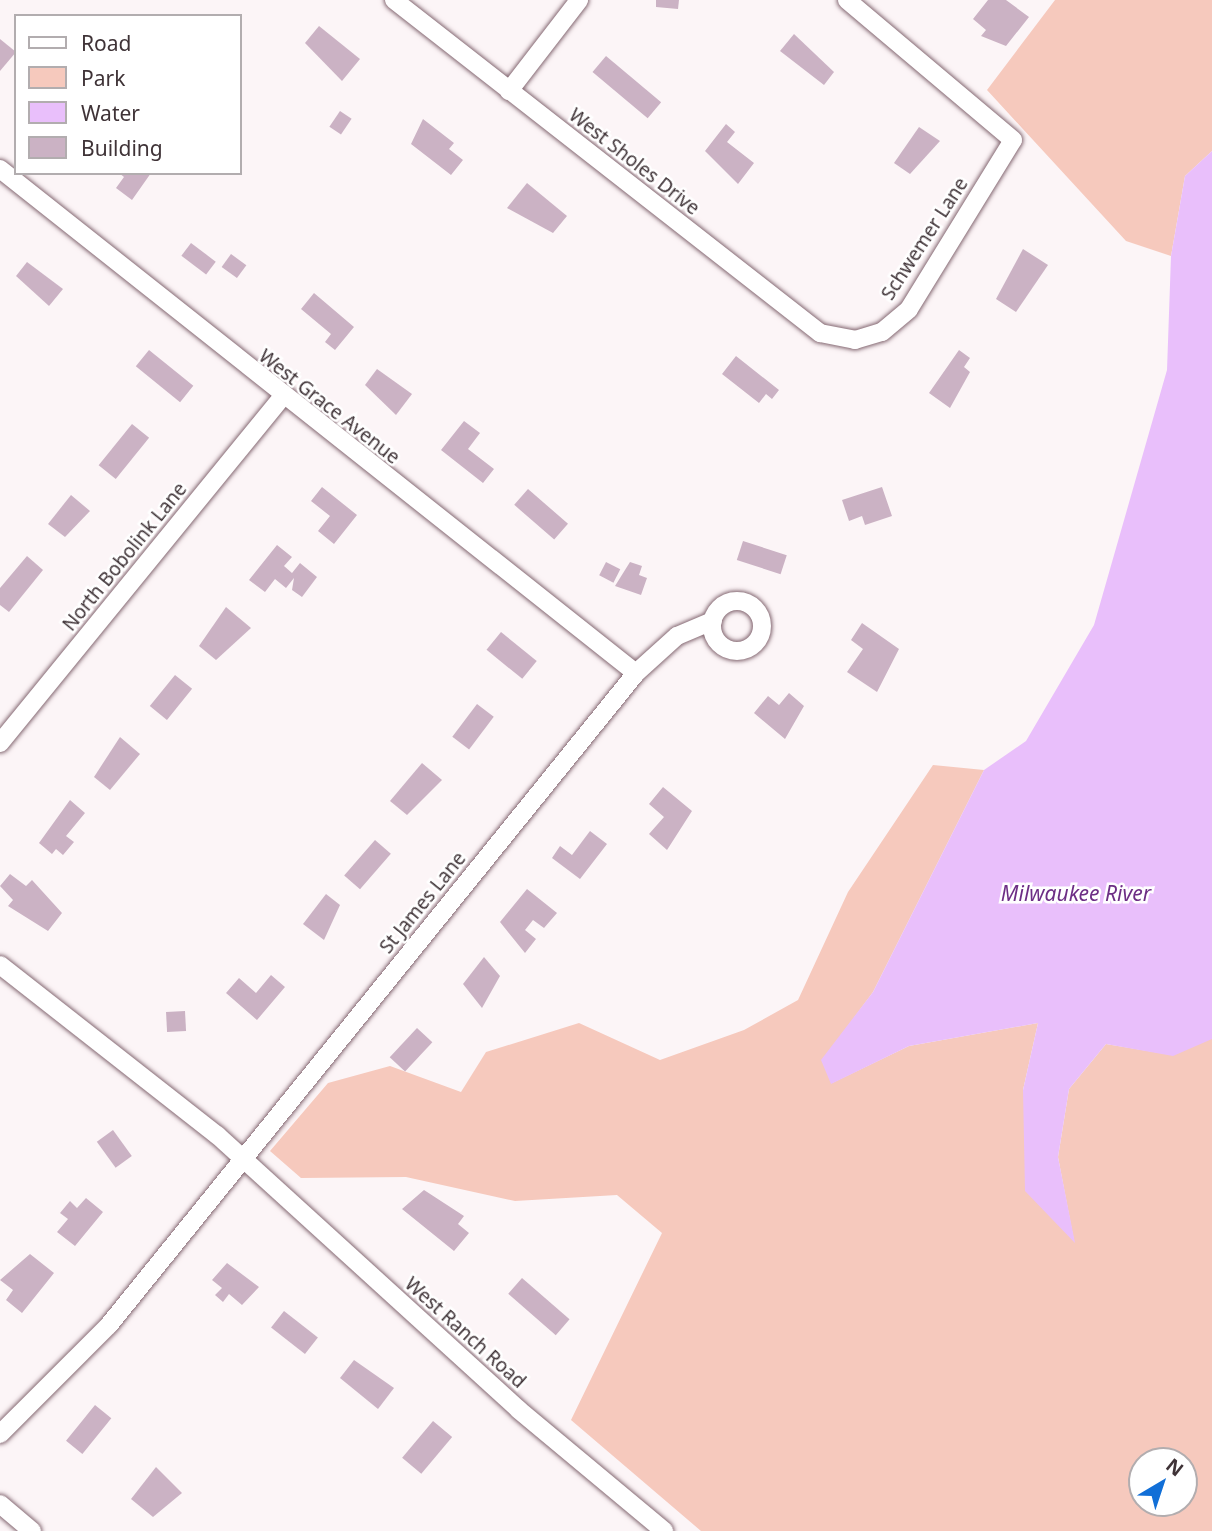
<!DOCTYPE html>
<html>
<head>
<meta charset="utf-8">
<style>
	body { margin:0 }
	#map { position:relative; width:1212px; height:1531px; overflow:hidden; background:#fcf5f7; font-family:"Noto Sans",sans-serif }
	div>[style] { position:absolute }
	.green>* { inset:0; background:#f6c9bd }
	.water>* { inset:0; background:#e9bffb }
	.building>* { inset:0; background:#cbb2c4; transform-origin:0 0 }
	.roads { filter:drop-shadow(0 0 2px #856973) drop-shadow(0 0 2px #856973) }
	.minor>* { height:18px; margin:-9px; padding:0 9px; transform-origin:9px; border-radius:9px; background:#fff }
	.minor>.ring { margin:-9px; padding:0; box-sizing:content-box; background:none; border:18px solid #fff; border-radius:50% }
	span { translate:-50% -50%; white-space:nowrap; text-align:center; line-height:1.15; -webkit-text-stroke:5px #fff; paint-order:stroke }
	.street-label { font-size:19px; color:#3f3337 }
	.water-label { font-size:21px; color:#6d2e85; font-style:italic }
	.legend { position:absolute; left:14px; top:14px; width:228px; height:161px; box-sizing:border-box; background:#fff; border:2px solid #b2adaf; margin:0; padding:9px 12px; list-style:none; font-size:21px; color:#3f3337 }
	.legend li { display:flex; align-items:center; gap:14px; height:35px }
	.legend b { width:35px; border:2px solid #b2adaf }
	.north { position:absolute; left:1128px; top:1447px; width:70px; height:70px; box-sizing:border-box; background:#fff; border:2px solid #b2adaf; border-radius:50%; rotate:39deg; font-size:19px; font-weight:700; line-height:28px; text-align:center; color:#3f3337 }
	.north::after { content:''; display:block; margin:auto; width:24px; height:32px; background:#116fd7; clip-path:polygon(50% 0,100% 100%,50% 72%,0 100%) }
</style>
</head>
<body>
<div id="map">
	<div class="green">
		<div style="clip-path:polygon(1055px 0,1212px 0,1212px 151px,1185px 176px,1171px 256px,1126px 241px,987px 90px)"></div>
		<div style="clip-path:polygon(evenodd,933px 765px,984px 770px,873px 992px,822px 1061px,832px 1083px,909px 1046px,1038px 1023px,1023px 1090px,1074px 1241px,1058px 1157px,1069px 1089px,1106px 1044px,1172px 1055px,1212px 1038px,1212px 1531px,701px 1531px,571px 1420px,662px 1233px,617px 1195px,515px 1201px,406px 1177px,301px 1178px,270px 1151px,328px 1083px,390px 1066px,461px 1092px,486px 1052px,579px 1023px,660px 1060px,744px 1030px,798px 1000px,848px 892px,933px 765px,1142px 1461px,1184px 1461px,1184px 1503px,1142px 1503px,1142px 1461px)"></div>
	</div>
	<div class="water">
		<div style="clip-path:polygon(1212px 151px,1212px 1039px,1173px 1056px,1106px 1044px,1069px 1089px,1058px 1157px,1075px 1243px,1025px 1191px,1023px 1090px,1038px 1023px,909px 1046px,831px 1084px,821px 1060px,873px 992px,984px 770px,1026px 741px,1094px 625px,1167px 370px,1171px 256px,1185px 176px)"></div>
	</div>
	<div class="building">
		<div style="clip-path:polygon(656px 0,679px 0,678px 9px,656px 7px)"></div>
		<div style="clip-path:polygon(988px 0,1006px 0,1029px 17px,1006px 46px,981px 36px,986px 30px,973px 19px)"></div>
		<div style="clip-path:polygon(319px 26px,360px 59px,342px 81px,305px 43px)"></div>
		<div style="clip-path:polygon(794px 34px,834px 72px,824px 85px,780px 51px)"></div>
		<div style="clip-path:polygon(0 39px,16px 52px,0 71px)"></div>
		<div style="left:606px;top:56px;width:72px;height:21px;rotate:40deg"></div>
		<div style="left:340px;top:111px;width:14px;height:19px;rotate:34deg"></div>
		<div style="clip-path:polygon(423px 119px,454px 143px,449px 149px,463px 160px,451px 175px,411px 144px)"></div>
		<div style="clip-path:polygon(726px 124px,735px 132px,727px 142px,754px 163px,738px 184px,705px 151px)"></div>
		<div style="clip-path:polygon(919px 127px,940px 141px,910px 174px,894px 163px)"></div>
		<div style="clip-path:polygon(119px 173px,151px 173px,132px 200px,116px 188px,124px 177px)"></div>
		<div style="clip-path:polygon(527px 183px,567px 216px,553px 233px,507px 208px)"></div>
		<div style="left:191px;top:243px;width:31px;height:16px;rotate:37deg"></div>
		<div style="clip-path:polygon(1023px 249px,1048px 265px,1016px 312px,996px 299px)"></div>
		<div style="left:231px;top:254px;width:19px;height:16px;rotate:36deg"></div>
		<div style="clip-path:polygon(27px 262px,63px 289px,49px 306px,16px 276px)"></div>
		<div style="clip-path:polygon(314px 293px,354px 327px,335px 350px,325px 342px,331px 334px,301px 309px)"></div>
		<div style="left:149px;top:350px;width:57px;height:21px;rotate:39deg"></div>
		<div style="clip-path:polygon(959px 350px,970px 358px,964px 367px,970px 372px,950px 408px,929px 393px)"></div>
		<div style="clip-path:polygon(736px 356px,779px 390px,772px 399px,766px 394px,759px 403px,722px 374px)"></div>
		<div style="clip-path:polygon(377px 369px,412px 394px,396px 415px,365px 385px)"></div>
		<div style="clip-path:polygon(464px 421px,480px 433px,468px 449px,494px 469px,483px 483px,441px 450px)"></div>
		<div style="left:132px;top:424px;width:22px;height:53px;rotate:39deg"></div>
		<div style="clip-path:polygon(322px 487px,357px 515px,334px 544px,318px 531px,330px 516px,311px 501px)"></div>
		<div style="clip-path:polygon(882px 487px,892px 516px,865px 525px,862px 516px,849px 521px,842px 500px)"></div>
		<div style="left:528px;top:489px;width:53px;height:21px;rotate:41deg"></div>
		<div style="clip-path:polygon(71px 495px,90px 511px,65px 537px,48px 524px)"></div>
		<div style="left:743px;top:541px;width:46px;height:20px;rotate:18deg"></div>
		<div style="clip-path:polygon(277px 545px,292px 557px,284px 566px,292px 573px,300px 563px,317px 577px,302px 597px,292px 590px,294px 578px,286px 588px,275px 579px,265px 592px,249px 580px)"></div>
		<div style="clip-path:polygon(27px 556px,43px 570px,9px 612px,0 605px,0 588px)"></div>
		<div style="left:606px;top:562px;width:16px;height:15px;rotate:27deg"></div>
		<div style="clip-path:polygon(630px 562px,642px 566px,639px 575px,647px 578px,641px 595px,615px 586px)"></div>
		<div style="clip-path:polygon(226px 607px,251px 628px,216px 660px,199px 646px)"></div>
		<div style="clip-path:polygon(862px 623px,899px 649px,877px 692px,847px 672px,863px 649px,851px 640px)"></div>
		<div style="left:501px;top:632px;width:46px;height:23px;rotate:39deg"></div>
		<div style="left:175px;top:675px;width:22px;height:40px;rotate:39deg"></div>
		<div style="clip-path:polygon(789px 693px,804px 706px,785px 739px,754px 713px,768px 696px,779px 705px)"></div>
		<div style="left:477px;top:704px;width:21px;height:41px;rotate:37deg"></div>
		<div style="clip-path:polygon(120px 737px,140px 754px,110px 790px,94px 777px)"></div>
		<div style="clip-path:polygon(422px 763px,442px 780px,407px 815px,390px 801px)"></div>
		<div style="clip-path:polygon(663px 787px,692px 811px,667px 850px,649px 834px,664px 817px,649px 804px)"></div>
		<div style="clip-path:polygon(70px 800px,85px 813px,66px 836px,74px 842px,63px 855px,56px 849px,52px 854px,39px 843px)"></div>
		<div style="clip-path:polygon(590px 831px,607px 844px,580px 879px,552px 858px,560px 846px,572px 855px)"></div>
		<div style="left:375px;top:840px;width:21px;height:47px;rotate:41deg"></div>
		<div style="clip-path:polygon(10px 874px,26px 886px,32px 880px,62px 913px,48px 931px,8px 906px,13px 900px,0 886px)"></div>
		<div style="clip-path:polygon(527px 889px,557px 913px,544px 928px,533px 920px,525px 930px,536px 939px,525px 953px,500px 922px)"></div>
		<div style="clip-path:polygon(326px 894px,340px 905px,324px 940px,303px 924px)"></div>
		<div style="clip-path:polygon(484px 957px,500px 976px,482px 1008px,463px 984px)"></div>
		<div style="clip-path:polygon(271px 975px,285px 987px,257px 1020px,226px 993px,239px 978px,256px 993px)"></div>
		<div style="left:185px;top:1011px;width:20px;height:19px;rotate:87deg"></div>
		<div style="left:417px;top:1028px;width:21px;height:40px;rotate:43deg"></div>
		<div style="left:113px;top:1130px;width:32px;height:20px;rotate:54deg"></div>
		<div style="clip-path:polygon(424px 1190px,464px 1216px,458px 1224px,469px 1233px,454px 1251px,402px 1209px)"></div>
		<div style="clip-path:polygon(86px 1198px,103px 1212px,75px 1246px,57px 1232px,68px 1219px,60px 1213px,70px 1201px,77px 1208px)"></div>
		<div style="clip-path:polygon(30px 1254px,54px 1273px,22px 1313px,6px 1300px,13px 1290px,0 1280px)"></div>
		<div style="clip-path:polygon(227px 1263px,259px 1287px,242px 1305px,229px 1294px,223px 1302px,215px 1295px,222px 1288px,212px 1280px)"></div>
		<div style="left:522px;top:1278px;width:63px;height:21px;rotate:41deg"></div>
		<div style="left:284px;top:1311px;width:43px;height:21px;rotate:38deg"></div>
		<div style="clip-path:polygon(354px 1360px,394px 1388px,378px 1409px,340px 1378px)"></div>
		<div style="left:95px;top:1405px;width:21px;height:46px;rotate:39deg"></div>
		<div style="left:433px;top:1421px;width:25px;height:48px;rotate:40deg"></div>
		<div style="clip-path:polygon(156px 1467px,182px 1493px,153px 1517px,131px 1499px)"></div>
	</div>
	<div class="roads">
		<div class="minor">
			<div style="left:394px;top:0;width:541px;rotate:38.01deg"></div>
			<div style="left:820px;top:333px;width:36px;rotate:11deg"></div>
			<div style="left:855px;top:340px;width:28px;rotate:-17deg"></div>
			<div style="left:882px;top:332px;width:35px;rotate:-40deg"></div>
			<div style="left:909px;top:309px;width:198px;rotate:-58.4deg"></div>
			<div style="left:1013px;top:140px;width:217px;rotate:-139.9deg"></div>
			<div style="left:509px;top:91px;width:115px;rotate:-52.4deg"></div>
			<div style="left:0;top:169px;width:811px;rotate:38.4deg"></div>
			<div class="ring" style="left:712px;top:601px;width:32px;height:32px"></div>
			<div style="left:0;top:743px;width:446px;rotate:-50.8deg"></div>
			<div style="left:0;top:965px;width:276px;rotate:38.1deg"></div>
			<div style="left:217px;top:1135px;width:408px;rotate:42.3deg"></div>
			<div style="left:519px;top:1410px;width:189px;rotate:39.8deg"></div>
			<div style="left:0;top:1434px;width:154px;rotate:-45deg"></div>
			<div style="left:109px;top:1325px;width:838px;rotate:-51.05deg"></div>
			<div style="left:636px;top:673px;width:55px;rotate:-42.1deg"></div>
			<div style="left:677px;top:636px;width:39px;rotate:-23deg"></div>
			<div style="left:0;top:1504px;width:42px;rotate:40.2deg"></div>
		</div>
	</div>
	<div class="street-label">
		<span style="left:634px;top:162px;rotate:38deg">West Sholes Drive</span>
		<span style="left:925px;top:239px;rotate:-57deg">Schwemer Lane</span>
		<span style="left:329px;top:407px;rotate:38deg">West Grace Avenue</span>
		<span style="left:125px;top:557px;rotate:-51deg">North Bobolink Lane</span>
		<span style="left:423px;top:903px;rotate:-51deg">St James Lane</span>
		<span style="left:465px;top:1333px;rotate:42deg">West Ranch Road</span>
	</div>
	<div class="water-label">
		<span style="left:1076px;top:893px">Milwaukee River</span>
	</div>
	<ul class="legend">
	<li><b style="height:9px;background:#fff"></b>Road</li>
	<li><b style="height:19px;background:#f6c9bd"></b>Park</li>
	<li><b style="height:19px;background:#e9bffb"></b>Water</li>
	<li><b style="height:19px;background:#cbb2c4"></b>Building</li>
	</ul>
	<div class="north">N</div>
</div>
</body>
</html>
